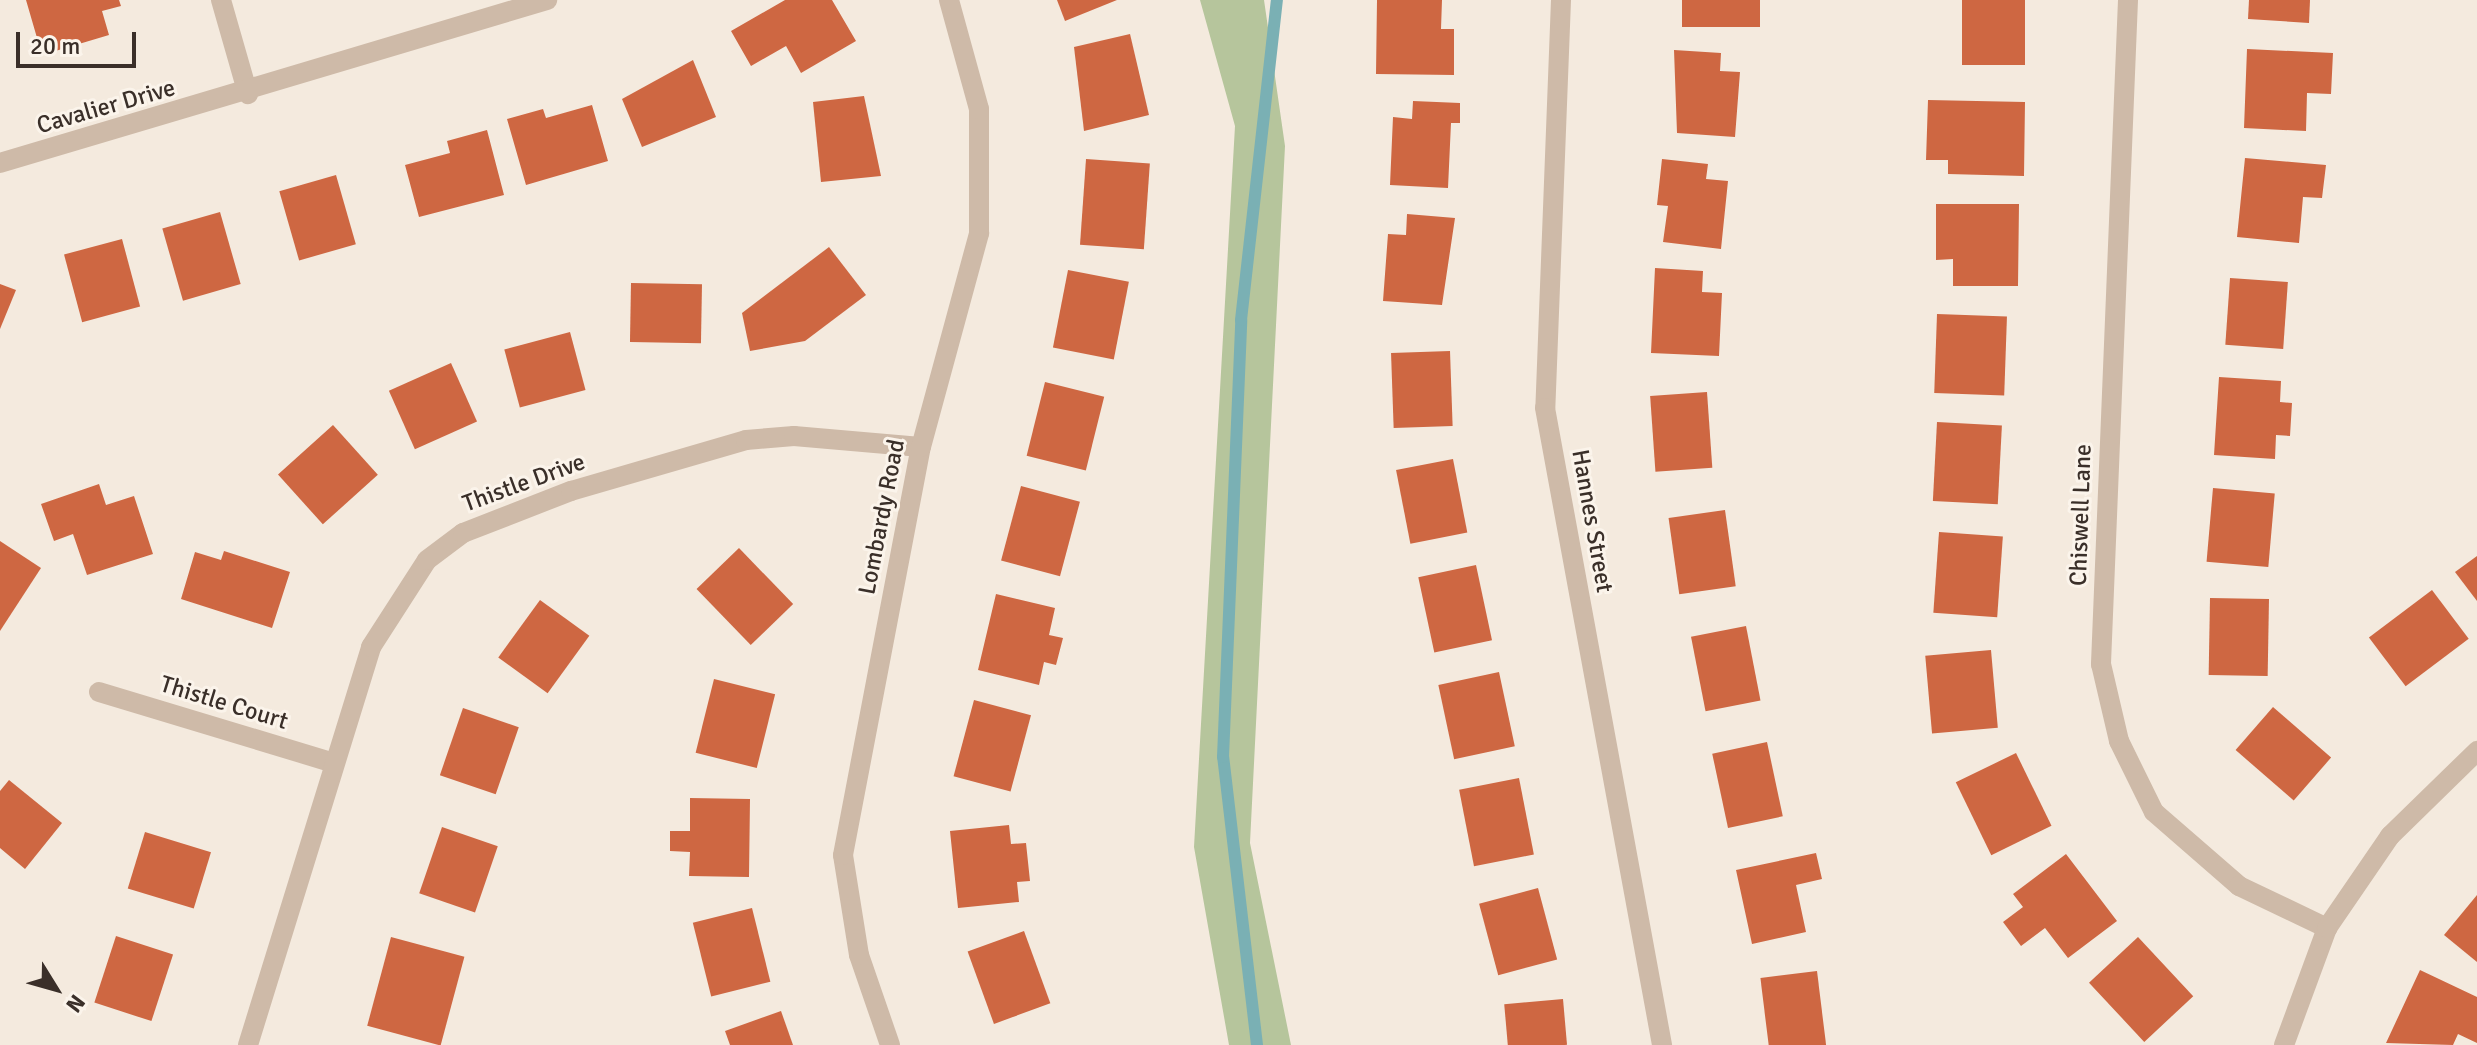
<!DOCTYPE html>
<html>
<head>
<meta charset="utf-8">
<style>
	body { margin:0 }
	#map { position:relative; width:2477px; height:1045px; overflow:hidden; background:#f4eade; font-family:Signika,sans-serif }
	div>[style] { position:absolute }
	.green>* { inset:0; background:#b6c59c }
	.stream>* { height:12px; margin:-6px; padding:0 6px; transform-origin:6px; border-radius:6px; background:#7ab0b4 }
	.building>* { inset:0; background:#ce6742; transform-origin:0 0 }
	.minor>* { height:20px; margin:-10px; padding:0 10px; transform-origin:10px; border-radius:10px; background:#cebaa8 }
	span { translate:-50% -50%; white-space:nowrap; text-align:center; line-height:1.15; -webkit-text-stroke:6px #fbf4eb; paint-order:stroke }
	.street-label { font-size:24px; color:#3a2f29 }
	.north { position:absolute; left:16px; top:949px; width:80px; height:80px; -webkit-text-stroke:6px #fbf4eb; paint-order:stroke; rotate:127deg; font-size:22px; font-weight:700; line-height:32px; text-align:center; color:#3a2f29 }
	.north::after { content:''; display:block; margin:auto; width:28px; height:36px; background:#3a2f29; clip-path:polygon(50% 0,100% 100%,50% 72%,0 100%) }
	.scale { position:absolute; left:16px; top:32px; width:120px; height:36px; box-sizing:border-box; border:4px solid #3a2f29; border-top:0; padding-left:10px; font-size:24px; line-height:28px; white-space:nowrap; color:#3a2f29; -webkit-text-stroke:6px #fbf4eb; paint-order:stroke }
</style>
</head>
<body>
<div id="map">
	<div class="green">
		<div style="clip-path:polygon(1200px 0,1264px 0,1285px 146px,1250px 843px,1291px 1045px,1229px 1045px,1194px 847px,1235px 126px)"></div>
	</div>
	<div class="stream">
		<div style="left:1257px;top:1045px;width:290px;rotate:-96.7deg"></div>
		<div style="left:1223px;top:757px;width:437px;rotate:-87.6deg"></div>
		<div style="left:1241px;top:320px;width:322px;rotate:-83.6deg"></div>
	</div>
	<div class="building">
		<div style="clip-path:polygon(26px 0,119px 0,121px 6px,102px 11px,109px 35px,42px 55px)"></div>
		<div style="clip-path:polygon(785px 0,832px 0,856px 41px,801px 73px,786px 46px,751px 66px,731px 31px)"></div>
		<div style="clip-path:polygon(1057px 0,1117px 0,1065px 21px)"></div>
		<div style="clip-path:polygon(1377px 0,1442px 0,1441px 29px,1454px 29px,1454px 75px,1376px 74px)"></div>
		<div style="left:1682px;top:0;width:78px;height:27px"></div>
		<div style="left:1962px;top:0;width:63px;height:65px"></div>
		<div style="clip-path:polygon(2249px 0,2310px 0,2309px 23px,2248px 19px)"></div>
		<div style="clip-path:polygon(1130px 34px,1149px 115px,1084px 131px,1074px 47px)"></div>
		<div style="clip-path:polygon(2247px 49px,2333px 53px,2331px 94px,2307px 93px,2306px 131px,2244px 128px)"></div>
		<div style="clip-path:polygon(1674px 50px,1721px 53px,1720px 71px,1740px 72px,1735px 137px,1677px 133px)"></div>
		<div style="clip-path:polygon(693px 60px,716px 117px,642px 147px,622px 99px)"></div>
		<div style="clip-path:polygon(864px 96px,881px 176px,821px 182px,813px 102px)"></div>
		<div style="clip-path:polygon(1928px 100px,2025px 102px,2024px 176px,1948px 174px,1948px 160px,1926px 160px)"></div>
		<div style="clip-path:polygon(1413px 101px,1460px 103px,1460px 123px,1451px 123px,1448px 188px,1390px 185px,1393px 117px,1412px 119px)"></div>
		<div style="clip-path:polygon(592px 105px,608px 161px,526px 185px,507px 119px,543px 109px,546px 118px)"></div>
		<div style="clip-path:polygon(487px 130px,504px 195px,419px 217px,405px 165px,450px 153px,447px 141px)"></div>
		<div style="clip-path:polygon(2245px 158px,2326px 165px,2322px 198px,2303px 197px,2299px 243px,2237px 237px)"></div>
		<div style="left:1086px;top:159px;width:64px;height:86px;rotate:4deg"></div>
		<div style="clip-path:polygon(1662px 159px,1708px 164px,1706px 179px,1728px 181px,1721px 249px,1663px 242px,1668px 206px,1657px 205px)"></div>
		<div style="left:336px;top:175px;width:72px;height:59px;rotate:74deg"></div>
		<div style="clip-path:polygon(1936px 204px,2019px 204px,2018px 286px,1953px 286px,1953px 259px,1936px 260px)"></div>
		<div style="left:220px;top:212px;width:75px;height:60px;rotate:74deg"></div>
		<div style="clip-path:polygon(1407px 214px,1455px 218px,1442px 305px,1383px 301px,1388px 234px,1406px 235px)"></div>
		<div style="left:122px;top:239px;width:70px;height:60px;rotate:75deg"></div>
		<div style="clip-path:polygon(829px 247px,866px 295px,805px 341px,750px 351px,742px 313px)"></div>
		<div style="clip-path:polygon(1655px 268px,1703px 271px,1702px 292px,1722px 293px,1719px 356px,1651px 353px)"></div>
		<div style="left:1068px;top:270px;width:62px;height:79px;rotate:11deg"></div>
		<div style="left:2230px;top:278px;width:58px;height:67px;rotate:4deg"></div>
		<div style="left:631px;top:283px;width:71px;height:59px;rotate:1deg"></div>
		<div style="clip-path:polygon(0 284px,16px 290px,0 329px)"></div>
		<div style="left:1937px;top:314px;width:70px;height:79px;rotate:2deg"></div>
		<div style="left:570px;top:332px;width:60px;height:68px;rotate:75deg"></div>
		<div style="left:1450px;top:351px;width:75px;height:59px;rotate:88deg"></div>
		<div style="left:451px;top:363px;width:64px;height:68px;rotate:66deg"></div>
		<div style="clip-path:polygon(2219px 377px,2281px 381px,2280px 402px,2292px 403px,2290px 436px,2276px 435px,2275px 459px,2214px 455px)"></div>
		<div style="left:1045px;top:382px;width:61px;height:76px;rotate:14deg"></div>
		<div style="left:1707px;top:392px;width:76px;height:57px;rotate:86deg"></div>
		<div style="left:1937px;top:422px;width:65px;height:79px;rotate:3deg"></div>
		<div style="left:333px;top:425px;width:67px;height:74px;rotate:48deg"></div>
		<div style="left:1453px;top:459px;width:75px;height:58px;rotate:79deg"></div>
		<div style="clip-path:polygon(99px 484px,106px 505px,134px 496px,153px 554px,87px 575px,73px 534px,54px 541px,41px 504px)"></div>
		<div style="left:1021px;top:486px;width:61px;height:77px;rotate:15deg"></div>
		<div style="left:2213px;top:488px;width:62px;height:74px;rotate:5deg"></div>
		<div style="left:1725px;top:510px;width:77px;height:57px;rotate:82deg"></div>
		<div style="left:1939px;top:532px;width:64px;height:81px;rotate:4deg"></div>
		<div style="clip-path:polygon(0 541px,41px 568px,0 631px)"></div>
		<div style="left:739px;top:548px;width:78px;height:59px;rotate:46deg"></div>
		<div style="clip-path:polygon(224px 551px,290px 572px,272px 628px,181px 599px,195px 552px,221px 560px)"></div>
		<div style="clip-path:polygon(2477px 556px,2477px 601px,2455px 572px)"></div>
		<div style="left:1476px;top:565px;width:77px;height:59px;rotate:78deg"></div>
		<div style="left:2432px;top:590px;width:61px;height:79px;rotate:53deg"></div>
		<div style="clip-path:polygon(996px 594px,1055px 608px,1049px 635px,1063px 638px,1056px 665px,1044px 662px,1039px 685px,978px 670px)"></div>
		<div style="left:2210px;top:598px;width:59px;height:77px;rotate:1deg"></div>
		<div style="left:540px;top:600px;width:61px;height:71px;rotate:36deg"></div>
		<div style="left:1746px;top:626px;width:76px;height:56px;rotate:79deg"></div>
		<div style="left:1991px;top:650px;width:78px;height:66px;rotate:85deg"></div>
		<div style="left:1499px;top:672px;width:76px;height:62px;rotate:78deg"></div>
		<div style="left:714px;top:679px;width:63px;height:76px;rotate:14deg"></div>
		<div style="left:974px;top:700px;width:59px;height:79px;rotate:15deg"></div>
		<div style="left:2273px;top:707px;width:77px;height:57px;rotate:41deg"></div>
		<div style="left:463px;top:708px;width:59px;height:71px;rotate:19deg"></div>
		<div style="left:1767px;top:742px;width:76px;height:56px;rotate:78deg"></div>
		<div style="left:2016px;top:753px;width:81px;height:67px;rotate:64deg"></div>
		<div style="left:1519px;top:778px;width:78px;height:61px;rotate:79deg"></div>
		<div style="clip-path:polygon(9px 780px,62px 823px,25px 869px,0 848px,0 791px)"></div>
		<div style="clip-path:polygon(690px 798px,750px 799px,749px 877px,689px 876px,690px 852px,670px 851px,670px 831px,690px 831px)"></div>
		<div style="clip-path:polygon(1009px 825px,1011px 844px,1026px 843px,1030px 881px,1017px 882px,1019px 902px,958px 908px,950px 831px)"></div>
		<div style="left:442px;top:827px;width:59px;height:70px;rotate:19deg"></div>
		<div style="left:145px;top:832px;width:69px;height:59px;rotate:17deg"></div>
		<div style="clip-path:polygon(1816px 853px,1822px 879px,1796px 885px,1806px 932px,1752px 944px,1736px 870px)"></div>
		<div style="clip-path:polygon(2066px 854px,2117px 921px,2068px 958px,2045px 928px,2021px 946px,2003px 922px,2023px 907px,2013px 894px)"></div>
		<div style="left:1538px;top:888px;width:74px;height:61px;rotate:75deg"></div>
		<div style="clip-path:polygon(2477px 895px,2477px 962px,2444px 935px)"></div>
		<div style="left:752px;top:908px;width:76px;height:61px;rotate:76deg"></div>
		<div style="left:1024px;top:931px;width:77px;height:60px;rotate:70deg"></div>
		<div style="left:116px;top:936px;width:60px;height:70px;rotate:18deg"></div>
		<div style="left:391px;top:937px;width:76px;height:92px;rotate:15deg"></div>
		<div style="left:2138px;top:937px;width:81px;height:67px;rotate:47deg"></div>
		<div style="clip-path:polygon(2420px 970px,2477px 997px,2477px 1043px,2458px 1034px,2453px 1045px,2386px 1043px)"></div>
		<div style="left:1817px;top:971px;width:75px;height:57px;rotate:83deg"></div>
		<div style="left:1563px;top:999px;width:46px;height:59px;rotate:85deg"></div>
		<div style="clip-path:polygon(781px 1011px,793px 1045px,730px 1045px,725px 1031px)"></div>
	</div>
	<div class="minor">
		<div style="left:221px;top:0;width:98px;rotate:74deg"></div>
		<div style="left:1561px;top:0;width:408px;rotate:92.2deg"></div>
		<div style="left:1545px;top:408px;width:648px;rotate:79.59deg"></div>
		<div style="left:2128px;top:0;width:665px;rotate:92.33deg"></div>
		<div style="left:2101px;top:664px;width:79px;rotate:76.8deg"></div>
		<div style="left:2119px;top:741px;width:79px;rotate:63.8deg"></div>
		<div style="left:2154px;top:812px;width:113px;rotate:41deg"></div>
		<div style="left:2239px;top:886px;width:98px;rotate:25.5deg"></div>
		<div style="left:0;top:163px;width:571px;rotate:-16.59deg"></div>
		<div style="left:99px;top:692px;width:245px;rotate:16.8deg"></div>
		<div style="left:248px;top:1045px;width:417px;rotate:-72.8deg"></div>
		<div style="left:371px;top:647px;width:103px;rotate:-57.2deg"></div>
		<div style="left:427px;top:560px;width:45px;rotate:-36.9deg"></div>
		<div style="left:463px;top:533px;width:116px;rotate:-21.3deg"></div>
		<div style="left:571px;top:491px;width:182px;rotate:-16.2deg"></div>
		<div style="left:746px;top:440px;width:48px;rotate:-4.8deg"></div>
		<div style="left:794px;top:436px;width:127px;rotate:5deg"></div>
		<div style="left:890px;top:1045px;width:95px;rotate:-109deg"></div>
		<div style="left:859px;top:955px;width:101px;rotate:-99.1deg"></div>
		<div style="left:843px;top:855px;width:415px;rotate:-79.2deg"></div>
		<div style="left:921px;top:447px;width:222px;rotate:-74.8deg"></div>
		<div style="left:979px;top:233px;width:124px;rotate:-90deg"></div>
		<div style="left:979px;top:109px;width:113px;rotate:-105.4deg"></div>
		<div style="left:2284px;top:1045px;width:125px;rotate:-69.8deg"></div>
		<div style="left:2327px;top:928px;width:112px;rotate:-55.6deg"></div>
		<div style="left:2390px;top:836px;width:122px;rotate:-44.3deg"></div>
	</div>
	<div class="street-label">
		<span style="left:106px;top:107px;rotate:-16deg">Cavalier Drive</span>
		<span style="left:524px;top:483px;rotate:-20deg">Thistle Drive</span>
		<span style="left:2081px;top:515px;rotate:-88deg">Chiswell Lane</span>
		<span style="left:882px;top:517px;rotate:-79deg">Lombardy Road</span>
		<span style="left:1592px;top:521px;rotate:80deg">Hannes Street</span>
		<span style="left:224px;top:703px;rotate:17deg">Thistle Court</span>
	</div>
	<div class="north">N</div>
	<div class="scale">20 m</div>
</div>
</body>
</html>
